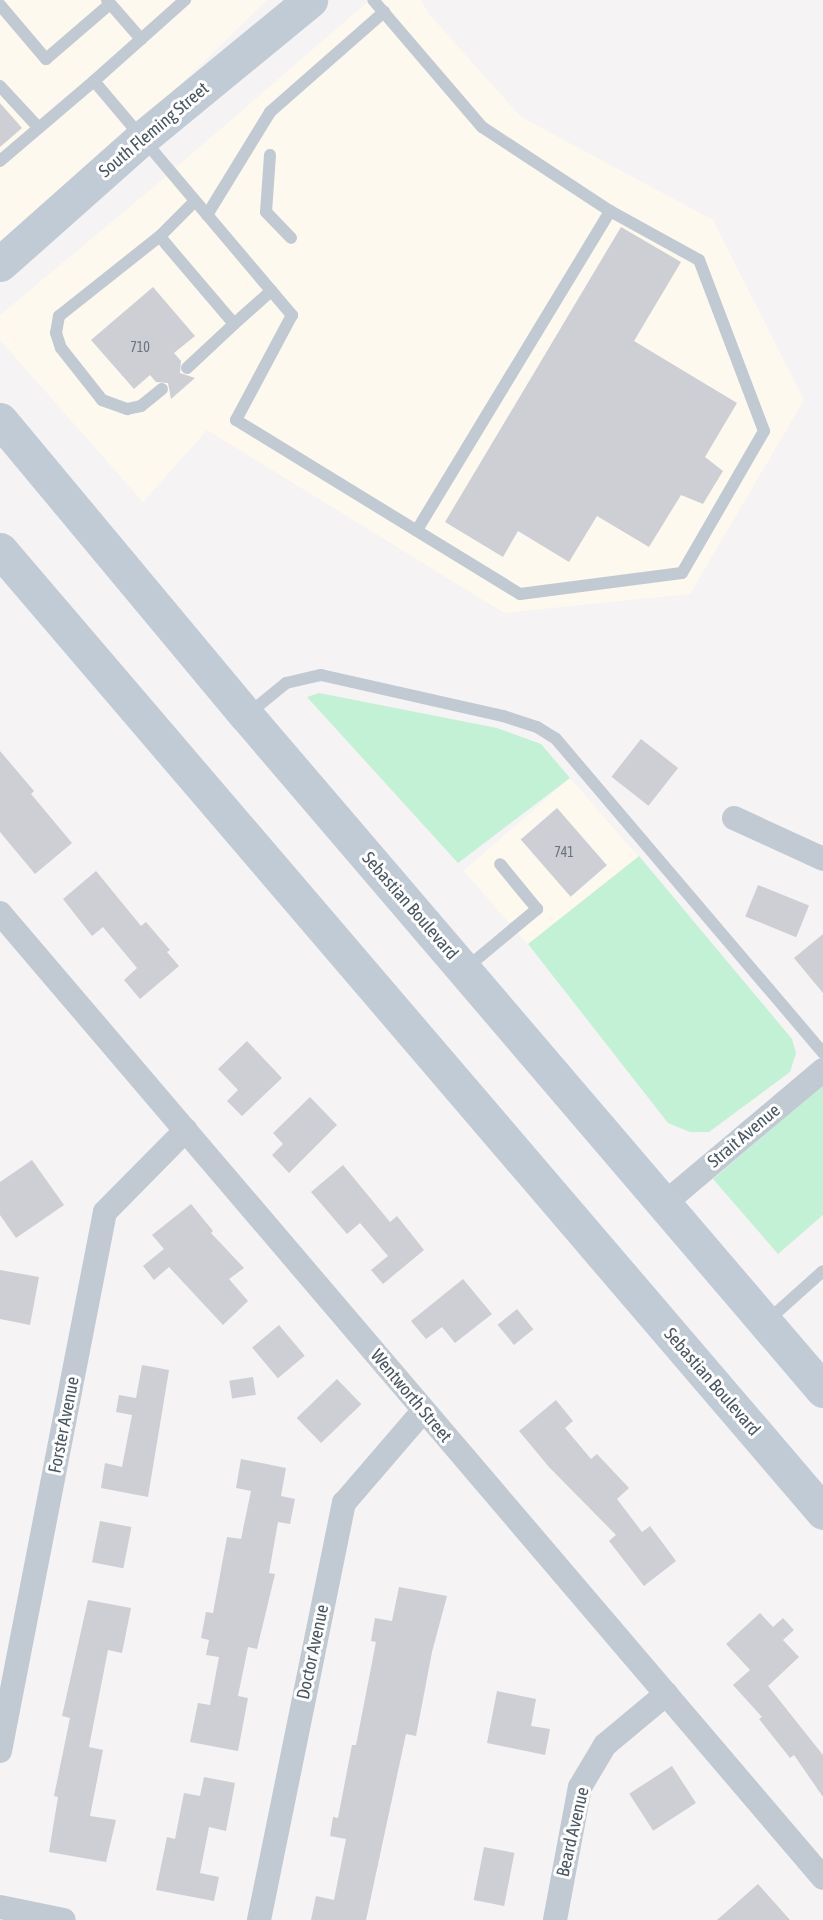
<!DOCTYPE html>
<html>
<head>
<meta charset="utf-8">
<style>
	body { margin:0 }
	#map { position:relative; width:823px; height:1920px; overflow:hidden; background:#f5f3f3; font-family:"Asap Condensed",sans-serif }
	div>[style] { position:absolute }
	.commercial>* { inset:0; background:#fdf9ef; transform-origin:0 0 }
	.green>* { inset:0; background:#c3f1d5 }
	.building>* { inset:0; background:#cdcfd5; transform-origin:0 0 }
	.lane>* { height:12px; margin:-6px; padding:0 6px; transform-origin:6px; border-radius:6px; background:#c1cad2 }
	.street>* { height:24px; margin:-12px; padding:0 12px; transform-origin:12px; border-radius:12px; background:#c1cad2 }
	.secondary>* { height:35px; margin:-17.5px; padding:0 17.5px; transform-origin:17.5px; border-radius:17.5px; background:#c1cbd6 }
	span { translate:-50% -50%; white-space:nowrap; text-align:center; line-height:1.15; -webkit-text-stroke:6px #fff; paint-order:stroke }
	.number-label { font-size:14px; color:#6b747e }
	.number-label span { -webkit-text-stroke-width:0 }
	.street-label { font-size:18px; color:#4a5661 }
</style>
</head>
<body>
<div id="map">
	<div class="commercial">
		<div style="clip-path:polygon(0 0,267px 0,133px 131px,0 248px)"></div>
		<div style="clip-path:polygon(370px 0,421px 0,429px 14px,521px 117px,713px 220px,804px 400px,690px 594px,504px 613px,207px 430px,143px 502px,0 340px,0 315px,151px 189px)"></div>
		<div style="left:570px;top:778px;width:104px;height:141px;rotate:49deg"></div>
	</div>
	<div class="green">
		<div style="clip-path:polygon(319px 693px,497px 728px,541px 744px,570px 778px,458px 863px,307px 697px)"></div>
		<div style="clip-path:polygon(639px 856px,792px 1039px,796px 1053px,790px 1072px,709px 1132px,690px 1132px,668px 1123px,528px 944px)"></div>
		<div style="clip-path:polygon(823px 1085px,823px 1215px,778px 1254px,713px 1179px)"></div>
	</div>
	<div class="building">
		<div style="clip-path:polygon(0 103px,22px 128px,0 147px)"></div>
		<div style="clip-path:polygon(621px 227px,681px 262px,634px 341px,737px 403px,705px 457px,723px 471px,703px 504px,681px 495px,649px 547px,597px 516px,569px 562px,518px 531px,503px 557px,445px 522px)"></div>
		<div style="clip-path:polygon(153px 287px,195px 336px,174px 353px,181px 361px,180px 373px,195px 378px,171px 399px,168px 383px,156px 382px,150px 375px,134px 389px,91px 340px)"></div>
		<div style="left:641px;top:739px;width:47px;height:48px;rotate:38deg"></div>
		<div style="clip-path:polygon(0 751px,34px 791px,31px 794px,72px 843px,35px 874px,0 832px)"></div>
		<div style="left:557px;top:808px;width:76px;height:48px;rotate:49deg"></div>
		<div style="clip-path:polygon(96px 871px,141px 926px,146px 922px,170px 950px,167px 952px,179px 966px,140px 999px,124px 980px,137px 968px,103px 927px,92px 936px,63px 899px)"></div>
		<div style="left:758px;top:885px;width:55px;height:34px;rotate:22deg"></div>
		<div style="clip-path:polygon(823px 934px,823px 993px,794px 958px)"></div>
		<div style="clip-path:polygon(247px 1041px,282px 1078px,242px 1116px,227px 1101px,238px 1090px,218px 1069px)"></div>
		<div style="clip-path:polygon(310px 1097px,337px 1125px,289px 1173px,272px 1155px,283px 1144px,273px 1133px)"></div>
		<div style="clip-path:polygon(32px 1160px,64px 1205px,16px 1238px,0 1215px,0 1182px)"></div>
		<div style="clip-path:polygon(343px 1165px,390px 1222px,397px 1216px,424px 1250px,383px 1284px,371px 1270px,388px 1256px,360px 1223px,347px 1234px,311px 1192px)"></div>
		<div style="clip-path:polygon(191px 1204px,213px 1231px,211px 1233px,244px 1268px,229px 1279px,248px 1301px,223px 1325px,169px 1267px,154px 1280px,143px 1266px,164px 1249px,152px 1235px)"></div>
		<div style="clip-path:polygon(0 1270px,39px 1277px,30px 1325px,0 1319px)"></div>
		<div style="clip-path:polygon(463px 1279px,492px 1314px,455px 1343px,442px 1327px,426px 1339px,411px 1321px)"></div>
		<div style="left:517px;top:1309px;width:26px;height:25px;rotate:51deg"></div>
		<div style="left:279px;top:1325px;width:40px;height:35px;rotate:50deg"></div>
		<div style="clip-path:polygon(142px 1365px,169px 1370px,148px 1497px,101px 1488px,105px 1463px,122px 1467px,132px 1415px,116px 1412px,119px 1395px,136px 1398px)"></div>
		<div style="left:253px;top:1377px;width:18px;height:24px;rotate:81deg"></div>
		<div style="left:337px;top:1379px;width:35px;height:56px;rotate:46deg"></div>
		<div style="clip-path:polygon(556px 1400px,573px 1421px,565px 1428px,591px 1459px,597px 1454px,629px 1488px,617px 1499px,642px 1532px,650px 1526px,676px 1561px,644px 1586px,609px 1541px,616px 1535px,549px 1467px,519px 1431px)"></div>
		<div style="clip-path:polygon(241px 1459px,286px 1468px,281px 1496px,295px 1499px,290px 1524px,278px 1522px,269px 1573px,275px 1574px,257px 1649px,248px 1647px,238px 1696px,248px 1698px,238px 1751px,190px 1742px,198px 1703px,210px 1705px,219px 1657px,206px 1655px,209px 1640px,201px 1638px,206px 1612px,213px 1613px,227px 1537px,241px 1539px,251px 1491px,236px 1488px)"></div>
		<div style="left:100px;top:1521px;width:32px;height:42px;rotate:11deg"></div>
		<div style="clip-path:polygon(399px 1587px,447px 1596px,432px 1652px,416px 1736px,406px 1734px,366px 1920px,311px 1920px,316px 1896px,334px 1900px,346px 1839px,330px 1836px,333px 1817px,338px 1818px,352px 1745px,356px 1745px,376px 1642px,371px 1641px,375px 1618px,392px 1621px)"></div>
		<div style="clip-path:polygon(88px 1600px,131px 1608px,122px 1653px,108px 1650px,89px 1747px,103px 1750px,90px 1816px,116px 1820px,106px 1862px,49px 1852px,58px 1797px,54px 1796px,70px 1718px,62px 1716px)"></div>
		<div style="clip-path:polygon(760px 1613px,773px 1627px,783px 1618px,794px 1630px,783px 1640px,799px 1657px,768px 1686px,823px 1755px,823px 1797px,794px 1755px,790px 1758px,759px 1719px,762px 1717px,733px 1685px,750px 1670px,726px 1644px)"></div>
		<div style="clip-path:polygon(497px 1691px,536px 1699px,531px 1726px,550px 1729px,545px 1755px,487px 1743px)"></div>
		<div style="left:672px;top:1766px;width:44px;height:51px;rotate:57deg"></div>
		<div style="clip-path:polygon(204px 1777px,235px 1783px,226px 1831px,209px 1827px,200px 1873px,219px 1877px,214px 1901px,156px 1890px,167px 1837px,175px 1839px,184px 1793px,200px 1796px)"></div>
		<div style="left:484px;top:1847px;width:31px;height:54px;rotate:11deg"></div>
		<div style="clip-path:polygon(758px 1884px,790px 1920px,717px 1920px)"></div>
	</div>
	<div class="lane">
		<div style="left:107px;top:0;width:52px;rotate:48.9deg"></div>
		<div style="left:0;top:5px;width:71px;rotate:49.6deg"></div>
		<div style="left:46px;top:59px;width:84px;rotate:-40.7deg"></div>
		<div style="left:94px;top:81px;width:122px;rotate:-41.7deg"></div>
		<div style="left:0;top:86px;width:56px;rotate:47.2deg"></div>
		<div style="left:270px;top:155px;width:57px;rotate:94deg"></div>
		<div style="left:266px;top:212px;width:36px;rotate:46deg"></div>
		<div style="left:0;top:161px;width:123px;rotate:-40.4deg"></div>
		<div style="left:94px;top:81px;width:307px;rotate:49.8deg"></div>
		<div style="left:292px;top:315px;width:119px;rotate:118.1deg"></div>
		<div style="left:236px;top:420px;width:333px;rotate:31.5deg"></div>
		<div style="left:520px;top:594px;width:163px;rotate:-7.4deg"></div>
		<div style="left:682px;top:573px;width:164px;rotate:-60deg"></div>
		<div style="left:764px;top:431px;width:183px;rotate:-110.8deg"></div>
		<div style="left:699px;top:260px;width:102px;rotate:-151.2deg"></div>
		<div style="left:610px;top:211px;width:153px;rotate:-146.7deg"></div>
		<div style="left:482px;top:127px;width:167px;rotate:-130.6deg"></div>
		<div style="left:195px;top:201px;width:49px;rotate:135deg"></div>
		<div style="left:160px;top:236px;width:10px;rotate:53deg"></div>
		<div style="left:166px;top:244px;width:105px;rotate:49.6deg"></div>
		<div style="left:234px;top:324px;width:50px;rotate:-41.7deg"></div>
		<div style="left:207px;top:215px;width:121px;rotate:-58.5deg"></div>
		<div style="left:270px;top:112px;width:152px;rotate:-41.3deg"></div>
		<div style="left:160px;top:236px;width:129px;rotate:141.6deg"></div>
		<div style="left:59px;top:316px;width:17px;rotate:100deg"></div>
		<div style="left:56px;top:333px;width:16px;rotate:72deg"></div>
		<div style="left:61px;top:348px;width:66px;rotate:51.7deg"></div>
		<div style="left:102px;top:400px;width:27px;rotate:20deg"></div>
		<div style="left:127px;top:409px;width:14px;rotate:-12deg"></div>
		<div style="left:141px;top:406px;width:27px;rotate:-39deg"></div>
		<div style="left:187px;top:368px;width:64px;rotate:-43.1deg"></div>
		<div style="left:417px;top:530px;width:373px;rotate:-58.8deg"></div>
		<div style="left:247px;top:715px;width:50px;rotate:-39.4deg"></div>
		<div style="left:286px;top:683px;width:36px;rotate:-13deg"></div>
		<div style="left:321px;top:675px;width:187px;rotate:12.7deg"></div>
		<div style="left:503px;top:716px;width:36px;rotate:18deg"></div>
		<div style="left:537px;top:727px;width:22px;rotate:32deg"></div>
		<div style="left:556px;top:739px;width:412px;rotate:49.6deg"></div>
		<div style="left:465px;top:969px;width:94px;rotate:-39.8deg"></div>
		<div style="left:537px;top:909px;width:58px;rotate:-129.4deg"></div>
		<div style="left:766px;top:1322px;width:76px;rotate:-41.8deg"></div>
	</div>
	<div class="street">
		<div style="left:734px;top:818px;width:98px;rotate:24.7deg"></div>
		<div style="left:0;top:913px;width:1268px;rotate:49.54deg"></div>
		<div style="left:665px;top:1203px;width:207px;rotate:-40.1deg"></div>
		<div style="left:0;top:1751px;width:549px;rotate:-78.98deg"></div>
		<div style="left:105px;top:1212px;width:115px;rotate:-45.4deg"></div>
		<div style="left:0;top:1907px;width:65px;rotate:11.5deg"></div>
		<div style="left:259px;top:1920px;width:426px;rotate:-78.5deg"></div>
		<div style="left:344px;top:1503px;width:121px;rotate:-49.3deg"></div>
		<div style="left:555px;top:1920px;width:135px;rotate:-79.4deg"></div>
		<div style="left:580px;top:1787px;width:49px;rotate:-59.2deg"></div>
		<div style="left:605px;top:1745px;width:80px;rotate:-39.9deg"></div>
	</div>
	<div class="secondary">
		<div style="left:0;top:264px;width:188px;rotate:-41.6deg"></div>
		<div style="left:141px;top:139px;width:219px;rotate:-39.4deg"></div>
		<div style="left:0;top:420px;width:384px;rotate:50.2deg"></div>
		<div style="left:246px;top:715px;width:888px;rotate:49.48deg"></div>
		<div style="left:0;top:550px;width:1266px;rotate:49.45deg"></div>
	</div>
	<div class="number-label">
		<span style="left:140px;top:347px">710</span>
		<span style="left:564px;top:852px">741</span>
	</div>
	<div class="street-label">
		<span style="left:154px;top:130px;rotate:-40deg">South Fleming Street</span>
		<span style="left:410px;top:906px;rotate:49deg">Sebastian Boulevard</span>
		<span style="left:744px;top:1136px;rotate:-40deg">Strait Avenue</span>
		<span style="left:712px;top:1382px;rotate:49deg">Sebastian Boulevard</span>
		<span style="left:411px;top:1396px;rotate:50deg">Wentworth Street</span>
		<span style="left:64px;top:1425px;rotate:-79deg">Forster Avenue</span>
		<span style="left:313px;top:1652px;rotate:-78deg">Doctor Avenue</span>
		<span style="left:573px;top:1832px;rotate:-77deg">Beard Avenue</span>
	</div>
</div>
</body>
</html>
